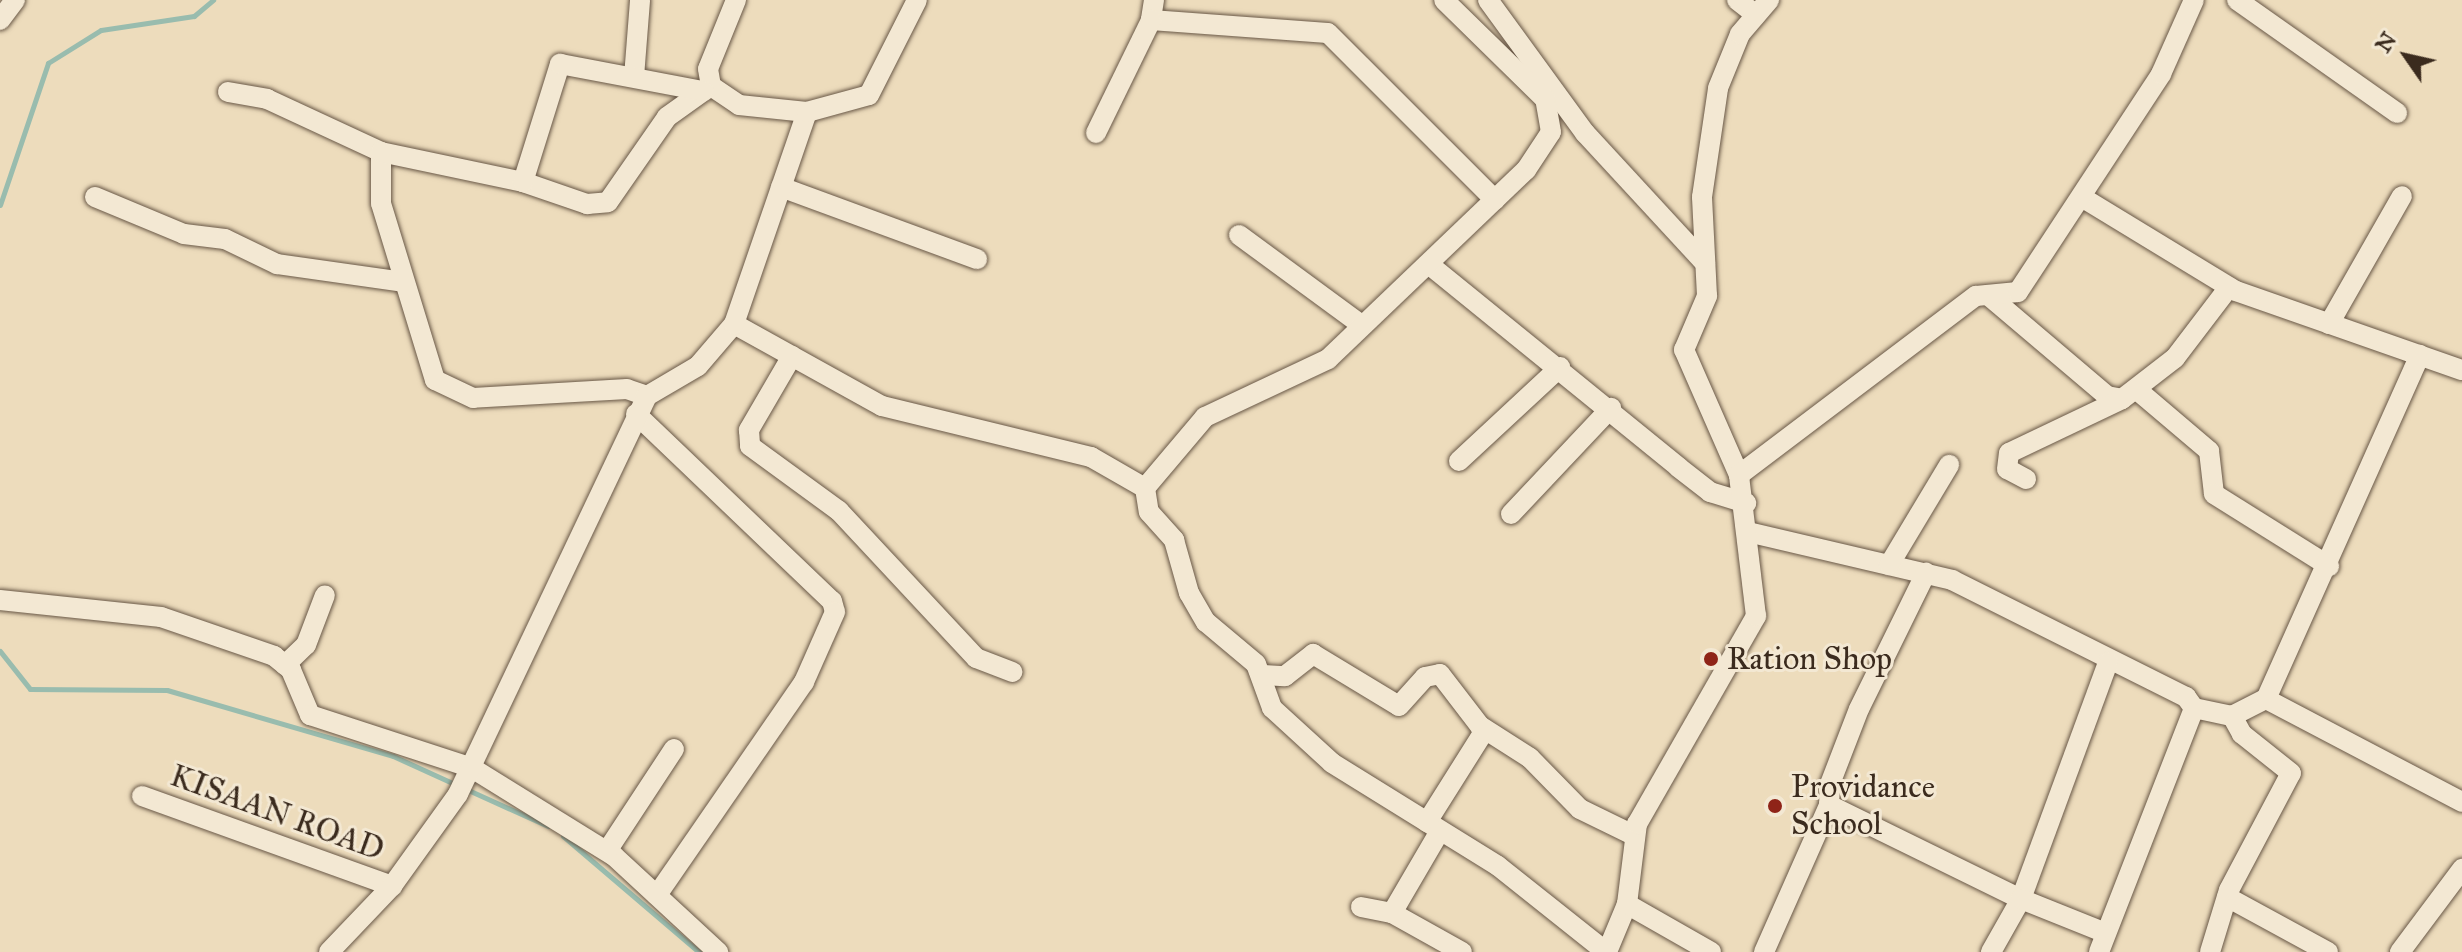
<!DOCTYPE html>
<html>
<head>
<meta charset="utf-8">
<style>
	body { margin:0 }
	#map { position:relative; width:2462px; height:952px; overflow:hidden; background:#eddcbc; font-family:"IM FELL Great Primer",serif }
	div>[style] { position:absolute }
	.stream>* { height:5px; margin:-2.5px; padding:0 2.5px; transform-origin:2.5px; border-radius:2.5px; background:#99bcae }
	.roads { filter:drop-shadow(0 0 2px #685746) drop-shadow(0 0 2px #685746) }
	.street>* { height:20px; margin:-10px; padding:0 10px; transform-origin:10px; border-radius:10px; background:#f3e8d3 }
	.dots>* { width:22px; height:22px; translate:-50% -50%; box-sizing:border-box; border:4px solid #f3e8d3; border-radius:50% }
	span { translate:-50% -50%; white-space:nowrap; text-align:center; line-height:1.15; -webkit-text-stroke:6px #f3e8d3; paint-order:stroke }
	.poi-label { font-size:32px; color:#3b2b1e }
	.left { translate:0 -50%; text-align:left }
	.street-label { font-size:32px; color:#3b2b1e }
	.north { position:absolute; left:2366px; top:16px; width:80px; height:80px; -webkit-text-stroke:6px #f3e8d3; paint-order:stroke; rotate:304deg; font-size:22px; font-weight:700; line-height:32px; text-align:center; color:#3b2b1e }
	.north::after { content:''; display:block; margin:auto; width:28px; height:36px; background:#3b2b1e; clip-path:polygon(50% 0,100% 100%,50% 72%,0 100%) }
</style>
</head>
<body>
<div id="map">
	<div class="stream">
		<div style="left:0;top:205px;width:150px;rotate:-71.3deg"></div>
		<div style="left:48px;top:63px;width:62px;rotate:-31.9deg"></div>
		<div style="left:101px;top:30px;width:94px;rotate:-8.6deg"></div>
		<div style="left:194px;top:16px;width:25px;rotate:-40deg"></div>
		<div style="left:0;top:651px;width:48px;rotate:51.7deg"></div>
		<div style="left:30px;top:689px;width:137px;rotate:0.4deg"></div>
		<div style="left:167px;top:690px;width:235px;rotate:16.3deg"></div>
		<div style="left:393px;top:756px;width:70px;rotate:24.4deg"></div>
		<div style="left:466px;top:789px;width:90px;rotate:24.3deg"></div>
		<div style="left:563px;top:836px;width:179px;rotate:40.5deg"></div>
	</div>
	<div class="roads">
		<div class="street">
			<div style="left:736px;top:0;width:74px;rotate:112.1deg"></div>
			<div style="left:708px;top:69px;width:17px;rotate:80deg"></div>
			<div style="left:711px;top:86px;width:34px;rotate:34deg"></div>
			<div style="left:739px;top:105px;width:68px;rotate:5.9deg"></div>
			<div style="left:1154px;top:0;width:20px;rotate:99deg"></div>
			<div style="left:1151px;top:20px;width:177px;rotate:4.2deg"></div>
			<div style="left:1328px;top:33px;width:236px;rotate:45deg"></div>
			<div style="left:1488px;top:0;width:165px;rotate:53.9deg"></div>
			<div style="left:1585px;top:133px;width:177px;rotate:47.3deg"></div>
			<div style="left:1737px;top:0;width:24px;rotate:38deg"></div>
			<div style="left:2237px;top:0;width:196px;rotate:35.2deg"></div>
			<div style="left:0;top:20px;width:25px;rotate:-53deg"></div>
			<div style="left:634px;top:77px;width:77px;rotate:-85.5deg"></div>
			<div style="left:228px;top:92px;width:40px;rotate:10deg"></div>
			<div style="left:267px;top:99px;width:126px;rotate:24.9deg"></div>
			<div style="left:1096px;top:133px;width:126px;rotate:-64deg"></div>
			<div style="left:523px;top:182px;width:68px;rotate:19deg"></div>
			<div style="left:587px;top:204px;width:21px;rotate:-5deg"></div>
			<div style="left:608px;top:202px;width:103px;rotate:-55.2deg"></div>
			<div style="left:667px;top:117px;width:52px;rotate:-35.5deg"></div>
			<div style="left:781px;top:187px;width:209px;rotate:20.2deg"></div>
			<div style="left:95px;top:197px;width:96px;rotate:22.6deg"></div>
			<div style="left:184px;top:234px;width:41px;rotate:7deg"></div>
			<div style="left:225px;top:239px;width:58px;rotate:25.7deg"></div>
			<div style="left:277px;top:264px;width:128px;rotate:8.1deg"></div>
			<div style="left:2083px;top:198px;width:179px;rotate:31.3deg"></div>
			<div style="left:2236px;top:291px;width:239px;rotate:19.3deg"></div>
			<div style="left:1239px;top:235px;width:150px;rotate:36.3deg"></div>
			<div style="left:1431px;top:266px;width:318px;rotate:39.1deg"></div>
			<div style="left:1678px;top:467px;width:41px;rotate:38deg"></div>
			<div style="left:1710px;top:492px;width:38px;rotate:17deg"></div>
			<div style="left:1988px;top:295px;width:156px;rotate:40.3deg"></div>
			<div style="left:2107px;top:396px;width:15px;rotate:11deg"></div>
			<div style="left:2122px;top:399px;width:67px;rotate:-37.7deg"></div>
			<div style="left:2175px;top:358px;width:89px;rotate:-52.7deg"></div>
			<div style="left:734px;top:324px;width:169px;rotate:29deg"></div>
			<div style="left:882px;top:406px;width:215px;rotate:13.7deg"></div>
			<div style="left:1091px;top:457px;width:62px;rotate:29.9deg"></div>
			<div style="left:1145px;top:488px;width:93px;rotate:-49.8deg"></div>
			<div style="left:1205px;top:417px;width:136px;rotate:-25.2deg"></div>
			<div style="left:1328px;top:359px;width:274px;rotate:-43.7deg"></div>
			<div style="left:1526px;top:170px;width:45px;rotate:-56.7deg"></div>
			<div style="left:1551px;top:132px;width:34px;rotate:-100deg"></div>
			<div style="left:1545px;top:99px;width:141px;rotate:-135.6deg"></div>
			<div style="left:2329px;top:324px;width:147px;rotate:-60.3deg"></div>
			<div style="left:792px;top:356px;width:86px;rotate:120.2deg"></div>
			<div style="left:749px;top:430px;width:16px;rotate:86deg"></div>
			<div style="left:750px;top:446px;width:110px;rotate:36.1deg"></div>
			<div style="left:839px;top:511px;width:201px;rotate:47deg"></div>
			<div style="left:976px;top:658px;width:39px;rotate:21deg"></div>
			<div style="left:2136px;top:389px;width:96px;rotate:40.3deg"></div>
			<div style="left:2209px;top:451px;width:43px;rotate:83.4deg"></div>
			<div style="left:2214px;top:494px;width:136px;rotate:32.1deg"></div>
			<div style="left:647px;top:396px;width:21px;rotate:-161deg"></div>
			<div style="left:627px;top:389px;width:154px;rotate:176.7deg"></div>
			<div style="left:473px;top:398px;width:42px;rotate:-154.7deg"></div>
			<div style="left:435px;top:380px;width:185px;rotate:-107deg"></div>
			<div style="left:381px;top:203px;width:51px;rotate:-90deg"></div>
			<div style="left:381px;top:152px;width:145px;rotate:11.9deg"></div>
			<div style="left:523px;top:182px;width:124px;rotate:-72.6deg"></div>
			<div style="left:560px;top:64px;width:146px;rotate:10.7deg"></div>
			<div style="left:636px;top:414px;width:271px;rotate:43.7deg"></div>
			<div style="left:832px;top:601px;width:11px;rotate:75deg"></div>
			<div style="left:835px;top:612px;width:77px;rotate:113.9deg"></div>
			<div style="left:804px;top:682px;width:259px;rotate:124.6deg"></div>
			<div style="left:1459px;top:461px;width:138px;rotate:-42.9deg"></div>
			<div style="left:1739px;top:475px;width:137px;rotate:-113.7deg"></div>
			<div style="left:1684px;top:350px;width:59px;rotate:-66.9deg"></div>
			<div style="left:1707px;top:296px;width:99px;rotate:-92.9deg"></div>
			<div style="left:1702px;top:197px;width:110px;rotate:-81.6deg"></div>
			<div style="left:1718px;top:88px;width:58px;rotate:-67.8deg"></div>
			<div style="left:1740px;top:34px;width:45px;rotate:-49.5deg"></div>
			<div style="left:2026px;top:479px;width:21px;rotate:-152deg"></div>
			<div style="left:2007px;top:469px;width:16px;rotate:-83deg"></div>
			<div style="left:2009px;top:453px;width:125px;rotate:-25.5deg"></div>
			<div style="left:1145px;top:488px;width:24px;rotate:81deg"></div>
			<div style="left:1149px;top:512px;width:38px;rotate:48deg"></div>
			<div style="left:1174px;top:540px;width:55px;rotate:74.2deg"></div>
			<div style="left:1189px;top:593px;width:34px;rotate:60deg"></div>
			<div style="left:1206px;top:622px;width:65px;rotate:40deg"></div>
			<div style="left:1256px;top:664px;width:47px;rotate:70deg"></div>
			<div style="left:1272px;top:708px;width:81px;rotate:42.5deg"></div>
			<div style="left:1332px;top:763px;width:195px;rotate:31.8deg"></div>
			<div style="left:1498px;top:866px;width:138px;rotate:38.5deg"></div>
			<div style="left:1511px;top:514px;width:146px;rotate:-46.7deg"></div>
			<div style="left:1748px;top:532px;width:210px;rotate:13.2deg"></div>
			<div style="left:1952px;top:580px;width:262px;rotate:26.6deg"></div>
			<div style="left:2186px;top:697px;width:14px;rotate:54deg"></div>
			<div style="left:2194px;top:708px;width:39px;rotate:12deg"></div>
			<div style="left:2232px;top:716px;width:38px;rotate:-27deg"></div>
			<div style="left:2266px;top:699px;width:377px;rotate:-65.9deg"></div>
			<div style="left:1889px;top:565px;width:117px;rotate:-59deg"></div>
			<div style="left:0;top:600px;width:162px;rotate:6deg"></div>
			<div style="left:161px;top:617px;width:120px;rotate:19deg"></div>
			<div style="left:274px;top:656px;width:22px;rotate:39deg"></div>
			<div style="left:291px;top:670px;width:49px;rotate:67.1deg"></div>
			<div style="left:310px;top:715px;width:170px;rotate:18.1deg"></div>
			<div style="left:472px;top:768px;width:167px;rotate:31.8deg"></div>
			<div style="left:614px;top:856px;width:142px;rotate:42.7deg"></div>
			<div style="left:285px;top:665px;width:29px;rotate:-44deg"></div>
			<div style="left:306px;top:645px;width:53px;rotate:-69.2deg"></div>
			<div style="left:1263px;top:675px;width:22px;rotate:3deg"></div>
			<div style="left:1285px;top:676px;width:36px;rotate:-38deg"></div>
			<div style="left:1313px;top:654px;width:100px;rotate:31.2deg"></div>
			<div style="left:1399px;top:706px;width:39px;rotate:-48deg"></div>
			<div style="left:1425px;top:677px;width:15px;rotate:-11deg"></div>
			<div style="left:1440px;top:674px;width:66px;rotate:52.4deg"></div>
			<div style="left:1480px;top:726px;width:59px;rotate:32.6deg"></div>
			<div style="left:1530px;top:758px;width:71px;rotate:45.6deg"></div>
			<div style="left:1580px;top:809px;width:61px;rotate:26.1deg"></div>
			<div style="left:2266px;top:699px;width:221px;rotate:27.7deg"></div>
			<div style="left:142px;top:796px;width:266px;rotate:19.8deg"></div>
			<div style="left:1829px;top:805px;width:21px;rotate:-87deg"></div>
			<div style="left:1830px;top:784px;width:80px;rotate:-68.9deg"></div>
			<div style="left:1859px;top:709px;width:152px;rotate:-63.8deg"></div>
			<div style="left:1427px;top:822px;width:109px;rotate:-57.8deg"></div>
			<div style="left:607px;top:851px;width:122px;rotate:-56.7deg"></div>
			<div style="left:2227px;top:897px;width:115px;rotate:28.6deg"></div>
			<div style="left:1361px;top:907px;width:32px;rotate:11deg"></div>
			<div style="left:1392px;top:913px;width:80px;rotate:29.1deg"></div>
			<div style="left:1392px;top:913px;width:95px;rotate:-59.7deg"></div>
			<div style="left:329px;top:952px;width:91px;rotate:-46.3deg"></div>
			<div style="left:392px;top:886px;width:113px;rotate:-54.3deg"></div>
			<div style="left:458px;top:794px;width:441px;rotate:-64.6deg"></div>
			<div style="left:647px;top:396px;width:59px;rotate:-30.5deg"></div>
			<div style="left:698px;top:366px;width:55px;rotate:-49.4deg"></div>
			<div style="left:734px;top:324px;width:224px;rotate:-71deg"></div>
			<div style="left:807px;top:112px;width:64px;rotate:-15.3deg"></div>
			<div style="left:869px;top:95px;width:106px;rotate:-63.2deg"></div>
			<div style="left:1607px;top:952px;width:52px;rotate:-67.4deg"></div>
			<div style="left:1711px;top:952px;width:97px;rotate:-150.3deg"></div>
			<div style="left:1627px;top:904px;width:81px;rotate:-82.9deg"></div>
			<div style="left:1637px;top:824px;width:240px;rotate:-60.2deg"></div>
			<div style="left:1756px;top:616px;width:142px;rotate:-96.9deg"></div>
			<div style="left:1739px;top:475px;width:297px;rotate:-37.1deg"></div>
			<div style="left:1976px;top:296px;width:42px;rotate:-5.4deg"></div>
			<div style="left:2018px;top:292px;width:261px;rotate:-56.7deg"></div>
			<div style="left:2161px;top:74px;width:81px;rotate:-66deg"></div>
			<div style="left:1764px;top:952px;width:161px;rotate:-66.1deg"></div>
			<div style="left:1829px;top:805px;width:214px;rotate:26.1deg"></div>
			<div style="left:2021px;top:899px;width:252px;rotate:-69.8deg"></div>
			<div style="left:1991px;top:952px;width:61px;rotate:-60.5deg"></div>
			<div style="left:2021px;top:899px;width:88px;rotate:21.9deg"></div>
			<div style="left:2099px;top:952px;width:262px;rotate:-68.7deg"></div>
			<div style="left:2210px;top:952px;width:65px;rotate:-73deg"></div>
			<div style="left:2229px;top:890px;width:132px;rotate:-62.1deg"></div>
			<div style="left:2291px;top:773px;width:63px;rotate:-141.5deg"></div>
			<div style="left:2242px;top:734px;width:21px;rotate:-119deg"></div>
			<div style="left:2400px;top:952px;width:104px;rotate:-53.2deg"></div>
		</div>
	</div>
	<div class="dots">
		<div style="left:1711px;top:659px;background:#8f2418"></div>
		<div style="left:1775px;top:806px;background:#8f2418"></div>
	</div>
	<div class="poi-label">
		<span class="left" style="left:1727px;top:659px">Ration Shop</span>
		<span class="left" style="left:1791px;top:806px">Providance<br>School</span>
	</div>
	<div class="street-label">
		<span style="left:277px;top:813px;rotate:20deg">KISAAN ROAD</span>
	</div>
	<div class="north">N</div>
</div>
</body>
</html>
